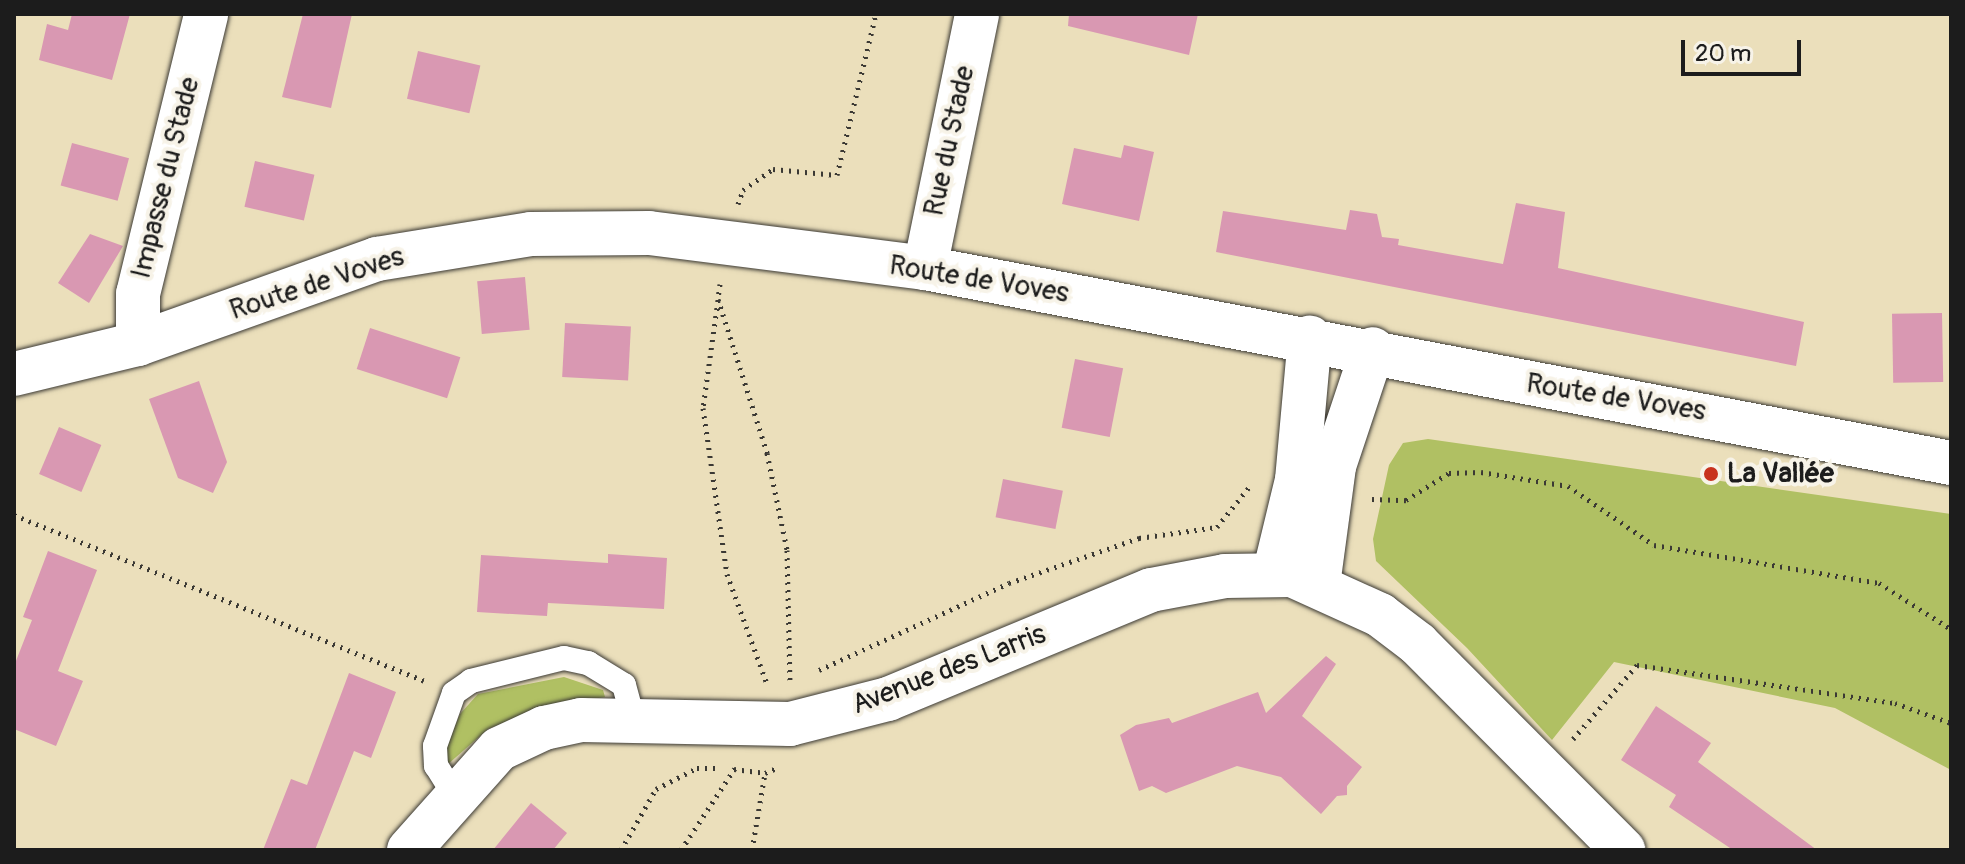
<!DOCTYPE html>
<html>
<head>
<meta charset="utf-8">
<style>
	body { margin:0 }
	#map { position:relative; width:1965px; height:864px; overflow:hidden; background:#ebdfbb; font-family:Pangolin,sans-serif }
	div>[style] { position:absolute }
	.green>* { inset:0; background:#b0c063 }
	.building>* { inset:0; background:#d998b2; transform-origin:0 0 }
	.path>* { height:5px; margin-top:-2.5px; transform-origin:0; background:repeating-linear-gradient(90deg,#3b3934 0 2px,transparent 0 8px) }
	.roads { filter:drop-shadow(0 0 2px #3b3934) drop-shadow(0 0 2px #3b3934) }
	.lane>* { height:24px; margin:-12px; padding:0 12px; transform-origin:12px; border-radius:12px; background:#fff }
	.street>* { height:44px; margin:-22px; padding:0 22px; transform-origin:22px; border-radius:22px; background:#fff }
	.secondary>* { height:44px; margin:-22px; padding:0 22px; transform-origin:22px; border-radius:22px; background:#fff }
	.dots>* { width:22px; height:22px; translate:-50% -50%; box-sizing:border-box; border:4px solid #f7f3e8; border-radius:50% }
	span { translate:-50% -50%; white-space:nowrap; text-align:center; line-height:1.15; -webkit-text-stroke:8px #f7f3e8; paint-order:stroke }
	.street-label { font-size:28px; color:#1c1c1c }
	.poi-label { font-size:28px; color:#1c1c1c; font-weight:700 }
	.left { translate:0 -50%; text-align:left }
	.frame { position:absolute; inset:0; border:16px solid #1c1c1c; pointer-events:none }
	.scale { position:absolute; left:1681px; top:40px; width:120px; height:36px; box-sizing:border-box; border:4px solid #1c1c1c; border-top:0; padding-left:10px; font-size:24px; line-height:28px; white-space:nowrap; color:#1c1c1c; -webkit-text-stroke:6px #f7f3e8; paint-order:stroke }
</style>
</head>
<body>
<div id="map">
	<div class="green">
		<div style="clip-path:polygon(1428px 439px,1951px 514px,1951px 770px,1835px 708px,1614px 662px,1552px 740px,1467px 648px,1376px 561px,1373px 539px,1389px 465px,1403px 443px)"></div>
		<div style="clip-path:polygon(564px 677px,603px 690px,605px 697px,543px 707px,488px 729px,447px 765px,444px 752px,460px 714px,478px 694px)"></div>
	</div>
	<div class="building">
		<div style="clip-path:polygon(72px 14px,130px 14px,112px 80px,39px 60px,47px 24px,68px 30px)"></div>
		<div style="clip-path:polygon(303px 14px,352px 14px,331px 108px,282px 97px)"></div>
		<div style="clip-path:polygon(1069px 14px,1198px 14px,1189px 55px,1068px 26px)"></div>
		<div style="left:418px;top:51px;width:64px;height:49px;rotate:13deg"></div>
		<div style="left:72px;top:143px;width:59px;height:44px;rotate:15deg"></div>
		<div style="clip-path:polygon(1124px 145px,1154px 152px,1139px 221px,1062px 204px,1074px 148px,1121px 158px)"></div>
		<div style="left:255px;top:161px;width:61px;height:47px;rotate:13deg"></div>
		<div style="clip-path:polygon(1516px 203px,1565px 212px,1558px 268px,1804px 322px,1796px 366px,1216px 252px,1223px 211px,1346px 230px,1350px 210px,1377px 214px,1382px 237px,1399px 239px,1398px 245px,1503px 264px)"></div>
		<div style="clip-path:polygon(90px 234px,123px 246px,89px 303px,58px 283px)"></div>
		<div style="left:525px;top:277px;width:53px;height:48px;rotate:85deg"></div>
		<div style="left:1942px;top:313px;width:69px;height:50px;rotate:89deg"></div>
		<div style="left:565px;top:323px;width:66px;height:54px;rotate:3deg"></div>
		<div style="left:370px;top:328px;width:95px;height:43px;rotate:18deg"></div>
		<div style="left:1075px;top:359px;width:49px;height:70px;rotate:11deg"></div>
		<div style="clip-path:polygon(199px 381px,227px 462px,213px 493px,178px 478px,149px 399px)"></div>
		<div style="left:59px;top:427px;width:46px;height:51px;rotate:23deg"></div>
		<div style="left:1003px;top:479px;width:61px;height:39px;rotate:11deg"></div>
		<div style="clip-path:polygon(48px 551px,97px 570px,58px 671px,83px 681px,56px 746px,14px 729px,14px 666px,32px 620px,23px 617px)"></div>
		<div style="clip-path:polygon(608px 554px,667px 558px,664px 609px,548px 603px,547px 616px,477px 612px,481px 555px,608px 563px)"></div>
		<div style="clip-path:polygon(1326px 656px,1336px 664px,1302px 716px,1362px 767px,1347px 786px,1347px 795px,1337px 796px,1321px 814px,1281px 777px,1237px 766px,1166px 793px,1152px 786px,1139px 791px,1120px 735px,1136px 725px,1169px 718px,1172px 723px,1258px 692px,1266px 713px)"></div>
		<div style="clip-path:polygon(349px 673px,396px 692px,371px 758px,354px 751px,315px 850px,263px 850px,291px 779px,307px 785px)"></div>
		<div style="clip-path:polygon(1656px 706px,1711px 743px,1698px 762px,1817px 850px,1733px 850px,1669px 807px,1676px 795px,1621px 760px)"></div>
		<div style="clip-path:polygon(531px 803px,567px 833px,553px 850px,493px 850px)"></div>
	</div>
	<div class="path">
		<div style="left:738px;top:204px;width:15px;rotate:-70deg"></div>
		<div style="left:743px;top:190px;width:37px;rotate:-35deg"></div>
		<div style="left:773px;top:169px;width:64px;rotate:5.4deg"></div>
		<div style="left:837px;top:175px;width:166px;rotate:-76.4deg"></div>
		<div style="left:720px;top:284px;width:15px;rotate:98deg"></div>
		<div style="left:718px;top:299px;width:162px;rotate:72.3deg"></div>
		<div style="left:767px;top:453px;width:99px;rotate:78.3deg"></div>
		<div style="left:787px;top:550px;width:130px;rotate:88.7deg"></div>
		<div style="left:718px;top:300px;width:109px;rotate:97.9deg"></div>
		<div style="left:703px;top:408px;width:168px;rotate:81.8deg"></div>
		<div style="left:727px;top:574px;width:117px;rotate:70deg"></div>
		<div style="left:1372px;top:499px;width:34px;rotate:2deg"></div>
		<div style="left:1406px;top:500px;width:51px;rotate:-32.1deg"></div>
		<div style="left:1449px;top:473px;width:32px;rotate:-2deg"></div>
		<div style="left:1481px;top:472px;width:88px;rotate:9.1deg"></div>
		<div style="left:1568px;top:486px;width:104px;rotate:34.5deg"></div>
		<div style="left:1654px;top:545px;width:228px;rotate:9.6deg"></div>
		<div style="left:1879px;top:583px;width:85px;rotate:32.6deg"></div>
		<div style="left:14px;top:515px;width:442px;rotate:22deg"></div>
		<div style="left:819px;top:670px;width:209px;rotate:-24.6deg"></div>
		<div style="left:1009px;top:583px;width:138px;rotate:-19.1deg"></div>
		<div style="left:1139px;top:538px;width:79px;rotate:-8deg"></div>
		<div style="left:1217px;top:527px;width:53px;rotate:-51.2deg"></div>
		<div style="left:1573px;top:739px;width:98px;rotate:-49.1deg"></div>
		<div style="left:1637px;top:665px;width:261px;rotate:8.4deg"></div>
		<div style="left:1895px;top:703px;width:59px;rotate:19.7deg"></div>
		<div style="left:734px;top:769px;width:31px;rotate:7deg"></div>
		<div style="left:621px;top:850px;width:70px;rotate:-60.2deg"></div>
		<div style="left:656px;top:789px;width:46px;rotate:-27.1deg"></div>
		<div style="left:697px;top:768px;width:23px"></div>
		<div style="left:681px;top:850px;width:102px;rotate:-56.6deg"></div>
		<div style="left:752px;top:850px;width:78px;rotate:-80.4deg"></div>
		<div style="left:765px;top:773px;width:13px;rotate:-23deg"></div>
	</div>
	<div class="roads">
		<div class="lane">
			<div style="left:455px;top:796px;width:36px;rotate:-122deg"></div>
			<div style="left:436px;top:766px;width:20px;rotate:-93deg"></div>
			<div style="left:435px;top:746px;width:56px;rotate:-70.3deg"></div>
			<div style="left:454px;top:693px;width:21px;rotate:-35deg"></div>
			<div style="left:471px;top:681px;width:96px;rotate:-13.9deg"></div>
			<div style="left:564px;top:658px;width:25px;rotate:12deg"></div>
			<div style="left:588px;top:663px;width:42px;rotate:31.4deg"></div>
			<div style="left:624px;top:685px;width:38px;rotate:75deg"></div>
		</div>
		<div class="street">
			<div style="left:925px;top:268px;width:259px;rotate:-78.4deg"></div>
			<div style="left:138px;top:344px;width:50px;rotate:-90deg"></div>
			<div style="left:138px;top:294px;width:288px;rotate:-76.3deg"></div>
			<div style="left:1274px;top:575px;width:98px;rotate:-76.4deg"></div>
			<div style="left:1297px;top:480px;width:143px;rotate:-84.8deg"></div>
			<div style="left:1318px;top:585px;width:120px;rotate:-82.3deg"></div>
			<div style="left:1334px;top:466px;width:123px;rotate:-71.6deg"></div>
			<div style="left:409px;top:850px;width:135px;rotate:-48.3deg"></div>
			<div style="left:499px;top:749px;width:50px;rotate:-25deg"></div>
			<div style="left:544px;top:728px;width:38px;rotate:-12deg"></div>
			<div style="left:581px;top:720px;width:209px;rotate:1.1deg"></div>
			<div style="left:790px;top:724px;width:101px;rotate:-14.3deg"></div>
			<div style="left:888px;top:699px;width:285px;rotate:-22.5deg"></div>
			<div style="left:1151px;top:590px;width:75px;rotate:-10.7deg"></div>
			<div style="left:1225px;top:576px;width:67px;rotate:-0.9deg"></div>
			<div style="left:1292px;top:575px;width:97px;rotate:24.4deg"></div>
			<div style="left:1380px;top:615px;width:48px;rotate:37.3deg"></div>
			<div style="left:1418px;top:644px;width:291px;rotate:45.1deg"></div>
		</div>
		<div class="secondary">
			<div style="left:14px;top:374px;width:128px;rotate:-13.6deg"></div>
			<div style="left:138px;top:344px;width:254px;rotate:-19.6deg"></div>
			<div style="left:377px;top:259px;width:156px;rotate:-9.2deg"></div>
			<div style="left:531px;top:234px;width:118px;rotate:-0.5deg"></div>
			<div style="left:649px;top:233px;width:278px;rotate:7.2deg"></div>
			<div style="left:925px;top:268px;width:1044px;rotate:10.76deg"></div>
		</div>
	</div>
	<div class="dots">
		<div style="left:1711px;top:474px;background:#c8321e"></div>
	</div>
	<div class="street-label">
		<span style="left:950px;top:141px;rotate:-78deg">Rue du Stade</span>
		<span style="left:166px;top:178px;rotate:-76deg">Impasse du Stade</span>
		<span style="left:979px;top:280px;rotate:9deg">Route de Voves</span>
		<span style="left:317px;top:284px;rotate:-18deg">Route de Voves</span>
		<span style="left:1616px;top:398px;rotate:9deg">Route de Voves</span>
		<span style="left:949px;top:670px;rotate:-21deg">Avenue des Larris</span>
	</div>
	<div class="poi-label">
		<span class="left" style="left:1727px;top:474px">La Vallée</span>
	</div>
	<div class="frame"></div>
	<div class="scale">20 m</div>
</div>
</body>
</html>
